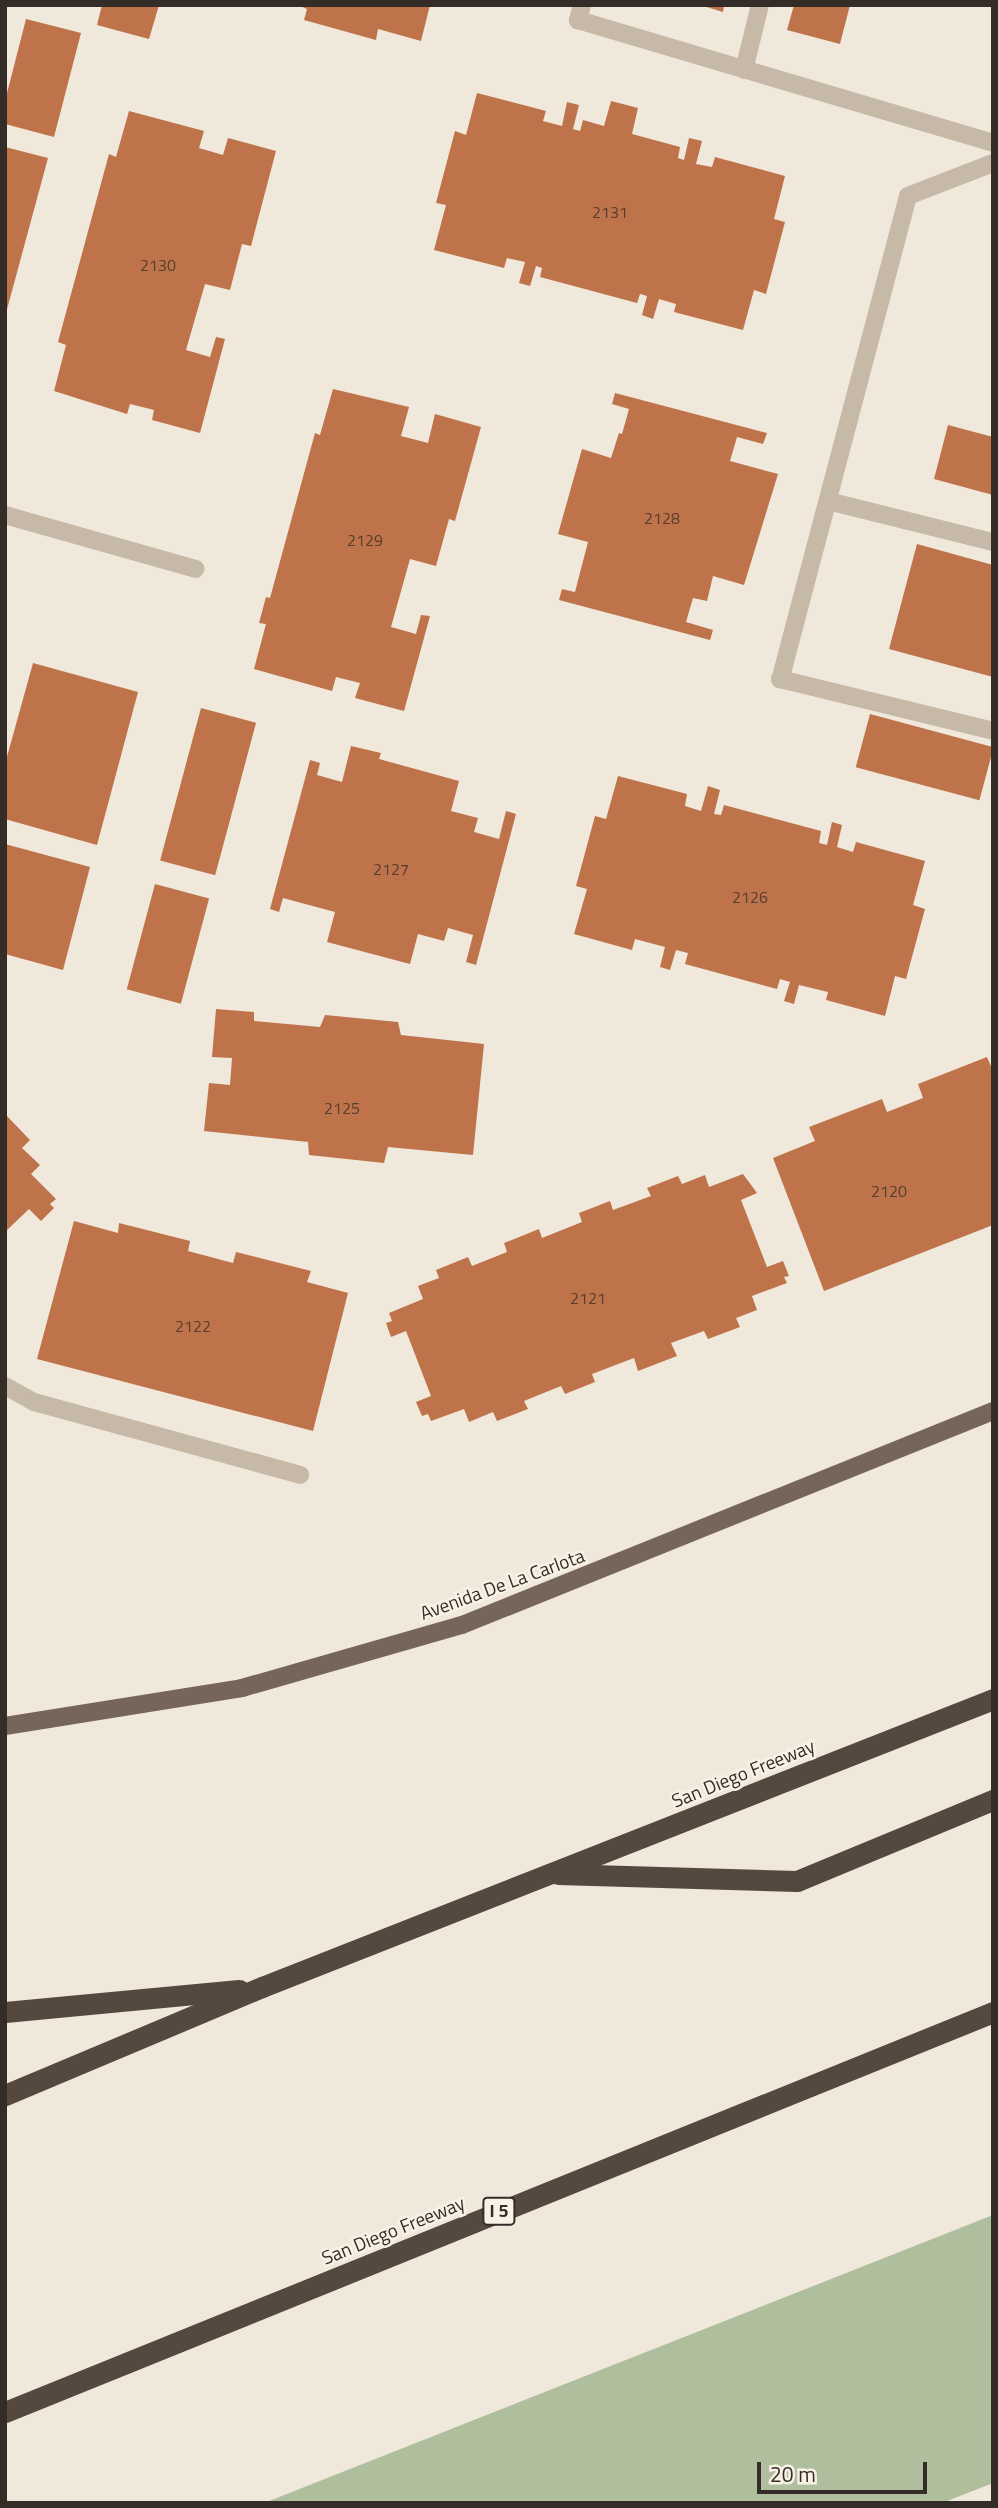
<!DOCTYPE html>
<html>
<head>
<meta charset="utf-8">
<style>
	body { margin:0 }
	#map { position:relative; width:998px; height:2508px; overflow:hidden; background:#f0e8da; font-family:"Titillium Web",sans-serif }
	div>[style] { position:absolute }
	.green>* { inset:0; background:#afbe9c }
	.building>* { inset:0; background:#be734a; transform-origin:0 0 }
	.minor>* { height:18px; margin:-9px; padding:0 9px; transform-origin:9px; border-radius:9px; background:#c7b9a7 }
	.major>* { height:18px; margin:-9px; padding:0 9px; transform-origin:9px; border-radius:9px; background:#756659 }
	.highway>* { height:21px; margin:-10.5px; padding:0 10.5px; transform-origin:10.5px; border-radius:10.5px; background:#54483f }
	span { translate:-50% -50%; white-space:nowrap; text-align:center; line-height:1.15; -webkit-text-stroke:5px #f8f2e6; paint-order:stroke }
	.number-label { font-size:16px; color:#563e30 }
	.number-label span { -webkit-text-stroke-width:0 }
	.shield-label span { padding:2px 5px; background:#f8f2e6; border:2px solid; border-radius:5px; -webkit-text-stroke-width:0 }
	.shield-label { font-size:18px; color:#342d27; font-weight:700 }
	.street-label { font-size:19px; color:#342d27 }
	.frame { position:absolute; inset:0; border:7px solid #342d27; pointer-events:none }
	.scale { position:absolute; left:757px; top:2462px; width:170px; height:32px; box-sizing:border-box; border:4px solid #342d27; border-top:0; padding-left:9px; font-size:21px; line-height:24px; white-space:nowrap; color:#342d27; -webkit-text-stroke:5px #f8f2e6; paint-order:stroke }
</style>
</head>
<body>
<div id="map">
	<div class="green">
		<div style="clip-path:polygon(993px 2215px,993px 2483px,942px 2503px,264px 2503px)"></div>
	</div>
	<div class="building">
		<div style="clip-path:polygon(102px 5px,159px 5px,149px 39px,97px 25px)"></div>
		<div style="clip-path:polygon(298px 5px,430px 5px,421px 41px,378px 29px,376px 40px,304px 20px,307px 9px)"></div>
		<div style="clip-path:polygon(700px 5px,724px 5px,723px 12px)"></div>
		<div style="clip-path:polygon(794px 5px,850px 5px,840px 44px,787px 30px)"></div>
		<div style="clip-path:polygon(26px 19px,81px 33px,54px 137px,5px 124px,5px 101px)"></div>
		<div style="clip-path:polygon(477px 93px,546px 111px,543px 121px,562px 126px,567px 102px,579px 105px,573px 129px,580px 131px,583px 120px,604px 126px,611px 101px,638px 108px,632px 134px,680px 147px,678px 158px,684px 160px,689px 138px,702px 141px,696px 164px,712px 167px,715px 157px,785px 176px,774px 219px,785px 222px,766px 294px,754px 290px,743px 330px,674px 312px,676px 304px,659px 299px,653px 319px,642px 315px,647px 296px,640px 294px,637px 303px,540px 277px,542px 268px,536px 266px,530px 286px,519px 283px,525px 262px,507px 258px,504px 268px,434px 250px,446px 205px,436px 203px,455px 131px,466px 135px)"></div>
		<div style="clip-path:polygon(129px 111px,204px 131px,199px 148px,223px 155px,228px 138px,276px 151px,251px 246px,242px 244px,230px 290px,205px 284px,186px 350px,210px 357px,216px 337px,225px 339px,200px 433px,152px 420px,154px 410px,130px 404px,127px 414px,54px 391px,66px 345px,58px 342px,109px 154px,116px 157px)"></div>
		<div style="clip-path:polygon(5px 147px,48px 158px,6px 313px,5px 313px)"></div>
		<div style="clip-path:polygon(333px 389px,409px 407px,401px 436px,428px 443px,435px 414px,481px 427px,455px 521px,449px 519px,436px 566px,410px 559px,391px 627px,416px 634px,421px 615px,430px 616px,404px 711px,355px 698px,360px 683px,336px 677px,332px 691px,254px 669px,266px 624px,259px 623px,266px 597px,270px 598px,315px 433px,320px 435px)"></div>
		<div style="clip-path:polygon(615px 393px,767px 433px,763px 444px,737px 437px,730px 461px,778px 474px,744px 585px,713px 576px,707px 601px,693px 598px,686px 622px,713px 630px,710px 640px,559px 600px,562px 589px,575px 592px,588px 542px,558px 534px,582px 449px,611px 458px,619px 433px,622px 434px,629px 409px,612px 404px)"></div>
		<div style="clip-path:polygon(948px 425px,993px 437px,993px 495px,934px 479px)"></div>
		<div style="clip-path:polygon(917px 544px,993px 565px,993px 677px,889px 649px)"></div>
		<div style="clip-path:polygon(33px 663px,138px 692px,97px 845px,5px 819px,5px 764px)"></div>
		<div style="left:201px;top:708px;width:57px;height:158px;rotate:15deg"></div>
		<div style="left:870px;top:714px;width:128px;height:55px;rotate:15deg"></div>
		<div style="clip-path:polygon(351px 746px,381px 753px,379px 759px,459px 781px,451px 811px,478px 818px,474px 832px,499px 839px,506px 811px,516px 814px,476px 965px,466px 962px,473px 935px,448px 928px,444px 941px,418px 934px,410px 964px,327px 942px,335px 912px,283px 898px,279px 912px,270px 909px,310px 760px,320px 763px,317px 775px,342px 782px)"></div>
		<div style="clip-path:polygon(618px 776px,687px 794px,685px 806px,701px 811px,708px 786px,720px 790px,714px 814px,721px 815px,724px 805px,821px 831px,819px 843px,827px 845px,832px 822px,842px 825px,837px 847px,853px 852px,856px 842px,925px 861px,913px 905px,925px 909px,906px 979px,895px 976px,885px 1016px,826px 1000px,828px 992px,799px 985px,794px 1004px,784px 1001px,790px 982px,780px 979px,777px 989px,685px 964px,688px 953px,676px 950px,670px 970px,660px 967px,665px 947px,635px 939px,632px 950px,574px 934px,587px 889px,576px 886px,595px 816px,606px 819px)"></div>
		<div style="clip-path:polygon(5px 844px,90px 867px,63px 970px,5px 954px)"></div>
		<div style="left:155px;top:884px;width:56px;height:109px;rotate:15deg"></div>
		<div style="clip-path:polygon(216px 1009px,254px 1012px,254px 1021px,320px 1027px,325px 1015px,398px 1022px,401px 1035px,484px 1044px,473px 1155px,388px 1147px,384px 1163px,309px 1155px,308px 1142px,204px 1131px,209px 1083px,230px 1085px,232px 1058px,212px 1057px)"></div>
		<div style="clip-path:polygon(987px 1057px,993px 1071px,993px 1225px,824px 1291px,773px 1158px,815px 1141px,809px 1127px,882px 1099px,887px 1112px,923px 1098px,918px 1084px)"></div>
		<div style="clip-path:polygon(5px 1114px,30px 1140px,22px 1148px,40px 1165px,31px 1174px,56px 1199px,50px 1204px,54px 1208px,41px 1221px,29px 1209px,5px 1232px)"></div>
		<div style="clip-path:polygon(743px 1174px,757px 1193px,741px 1200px,767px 1267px,783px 1261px,789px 1276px,784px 1277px,787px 1283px,752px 1296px,757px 1310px,736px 1318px,740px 1327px,708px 1339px,704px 1331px,671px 1343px,677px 1356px,638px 1371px,634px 1358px,592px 1374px,595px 1382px,565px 1394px,561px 1386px,524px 1401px,528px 1409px,497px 1421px,493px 1412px,469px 1422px,464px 1409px,431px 1421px,428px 1414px,422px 1416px,416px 1402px,431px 1396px,406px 1331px,391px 1337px,386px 1323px,392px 1321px,389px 1313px,423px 1299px,418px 1286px,439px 1278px,436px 1270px,468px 1257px,472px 1266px,507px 1252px,504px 1243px,539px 1229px,542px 1238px,582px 1222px,579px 1213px,610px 1201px,613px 1210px,651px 1196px,647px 1188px,678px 1176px,682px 1184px,705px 1175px,709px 1187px)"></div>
		<div style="clip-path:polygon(74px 1221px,118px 1233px,119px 1223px,190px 1241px,188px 1251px,233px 1263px,236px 1252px,311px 1271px,307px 1282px,348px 1293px,313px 1431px,37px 1359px)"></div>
	</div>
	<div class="minor">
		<div style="left:582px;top:5px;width:16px;rotate:105deg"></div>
		<div style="left:578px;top:20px;width:433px;rotate:16.5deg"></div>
		<div style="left:744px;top:70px;width:67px;rotate:-76.2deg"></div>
		<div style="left:993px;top:163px;width:91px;rotate:158.8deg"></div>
		<div style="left:908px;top:196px;width:500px;rotate:104.8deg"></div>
		<div style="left:780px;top:679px;width:219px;rotate:13.7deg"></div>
		<div style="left:828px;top:501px;width:170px;rotate:14deg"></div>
		<div style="left:5px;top:515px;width:198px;rotate:15.8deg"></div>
		<div style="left:5px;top:1386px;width:33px;rotate:29deg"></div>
		<div style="left:34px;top:1402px;width:276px;rotate:15.3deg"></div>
	</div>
	<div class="major">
		<div style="left:5px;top:1726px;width:240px;rotate:-9.1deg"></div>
		<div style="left:242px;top:1688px;width:229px;rotate:-16deg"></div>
		<div style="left:462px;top:1625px;width:573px;rotate:-21.95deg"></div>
	</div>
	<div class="highway">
		<div style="left:558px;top:1874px;width:239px;rotate:1.7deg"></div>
		<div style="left:797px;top:1881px;width:212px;rotate:-22.5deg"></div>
		<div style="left:5px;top:2012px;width:235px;rotate:-5.4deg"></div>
		<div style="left:5px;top:2095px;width:279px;rotate:-22.8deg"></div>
		<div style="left:262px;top:1987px;width:786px;rotate:-21.5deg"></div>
		<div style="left:5px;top:2412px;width:1066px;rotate:-22.04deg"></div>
	</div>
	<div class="number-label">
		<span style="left:610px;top:212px">2131</span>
		<span style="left:158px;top:265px">2130</span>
		<span style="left:662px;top:518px">2128</span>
		<span style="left:365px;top:540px">2129</span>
		<span style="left:391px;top:869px">2127</span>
		<span style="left:750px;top:897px">2126</span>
		<span style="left:342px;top:1108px">2125</span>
		<span style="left:889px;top:1191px">2120</span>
		<span style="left:588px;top:1298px">2121</span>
		<span style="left:193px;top:1326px">2122</span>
	</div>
	<div class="shield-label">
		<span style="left:499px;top:2211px">I 5</span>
	</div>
	<div class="street-label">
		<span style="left:502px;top:1584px;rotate:-20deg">Avenida De La Carlota</span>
		<span style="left:743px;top:1773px;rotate:-22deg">San Diego Freeway</span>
		<span style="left:393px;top:2230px;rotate:-22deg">San Diego Freeway</span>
	</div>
	<div class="frame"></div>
	<div class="scale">20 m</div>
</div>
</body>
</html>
